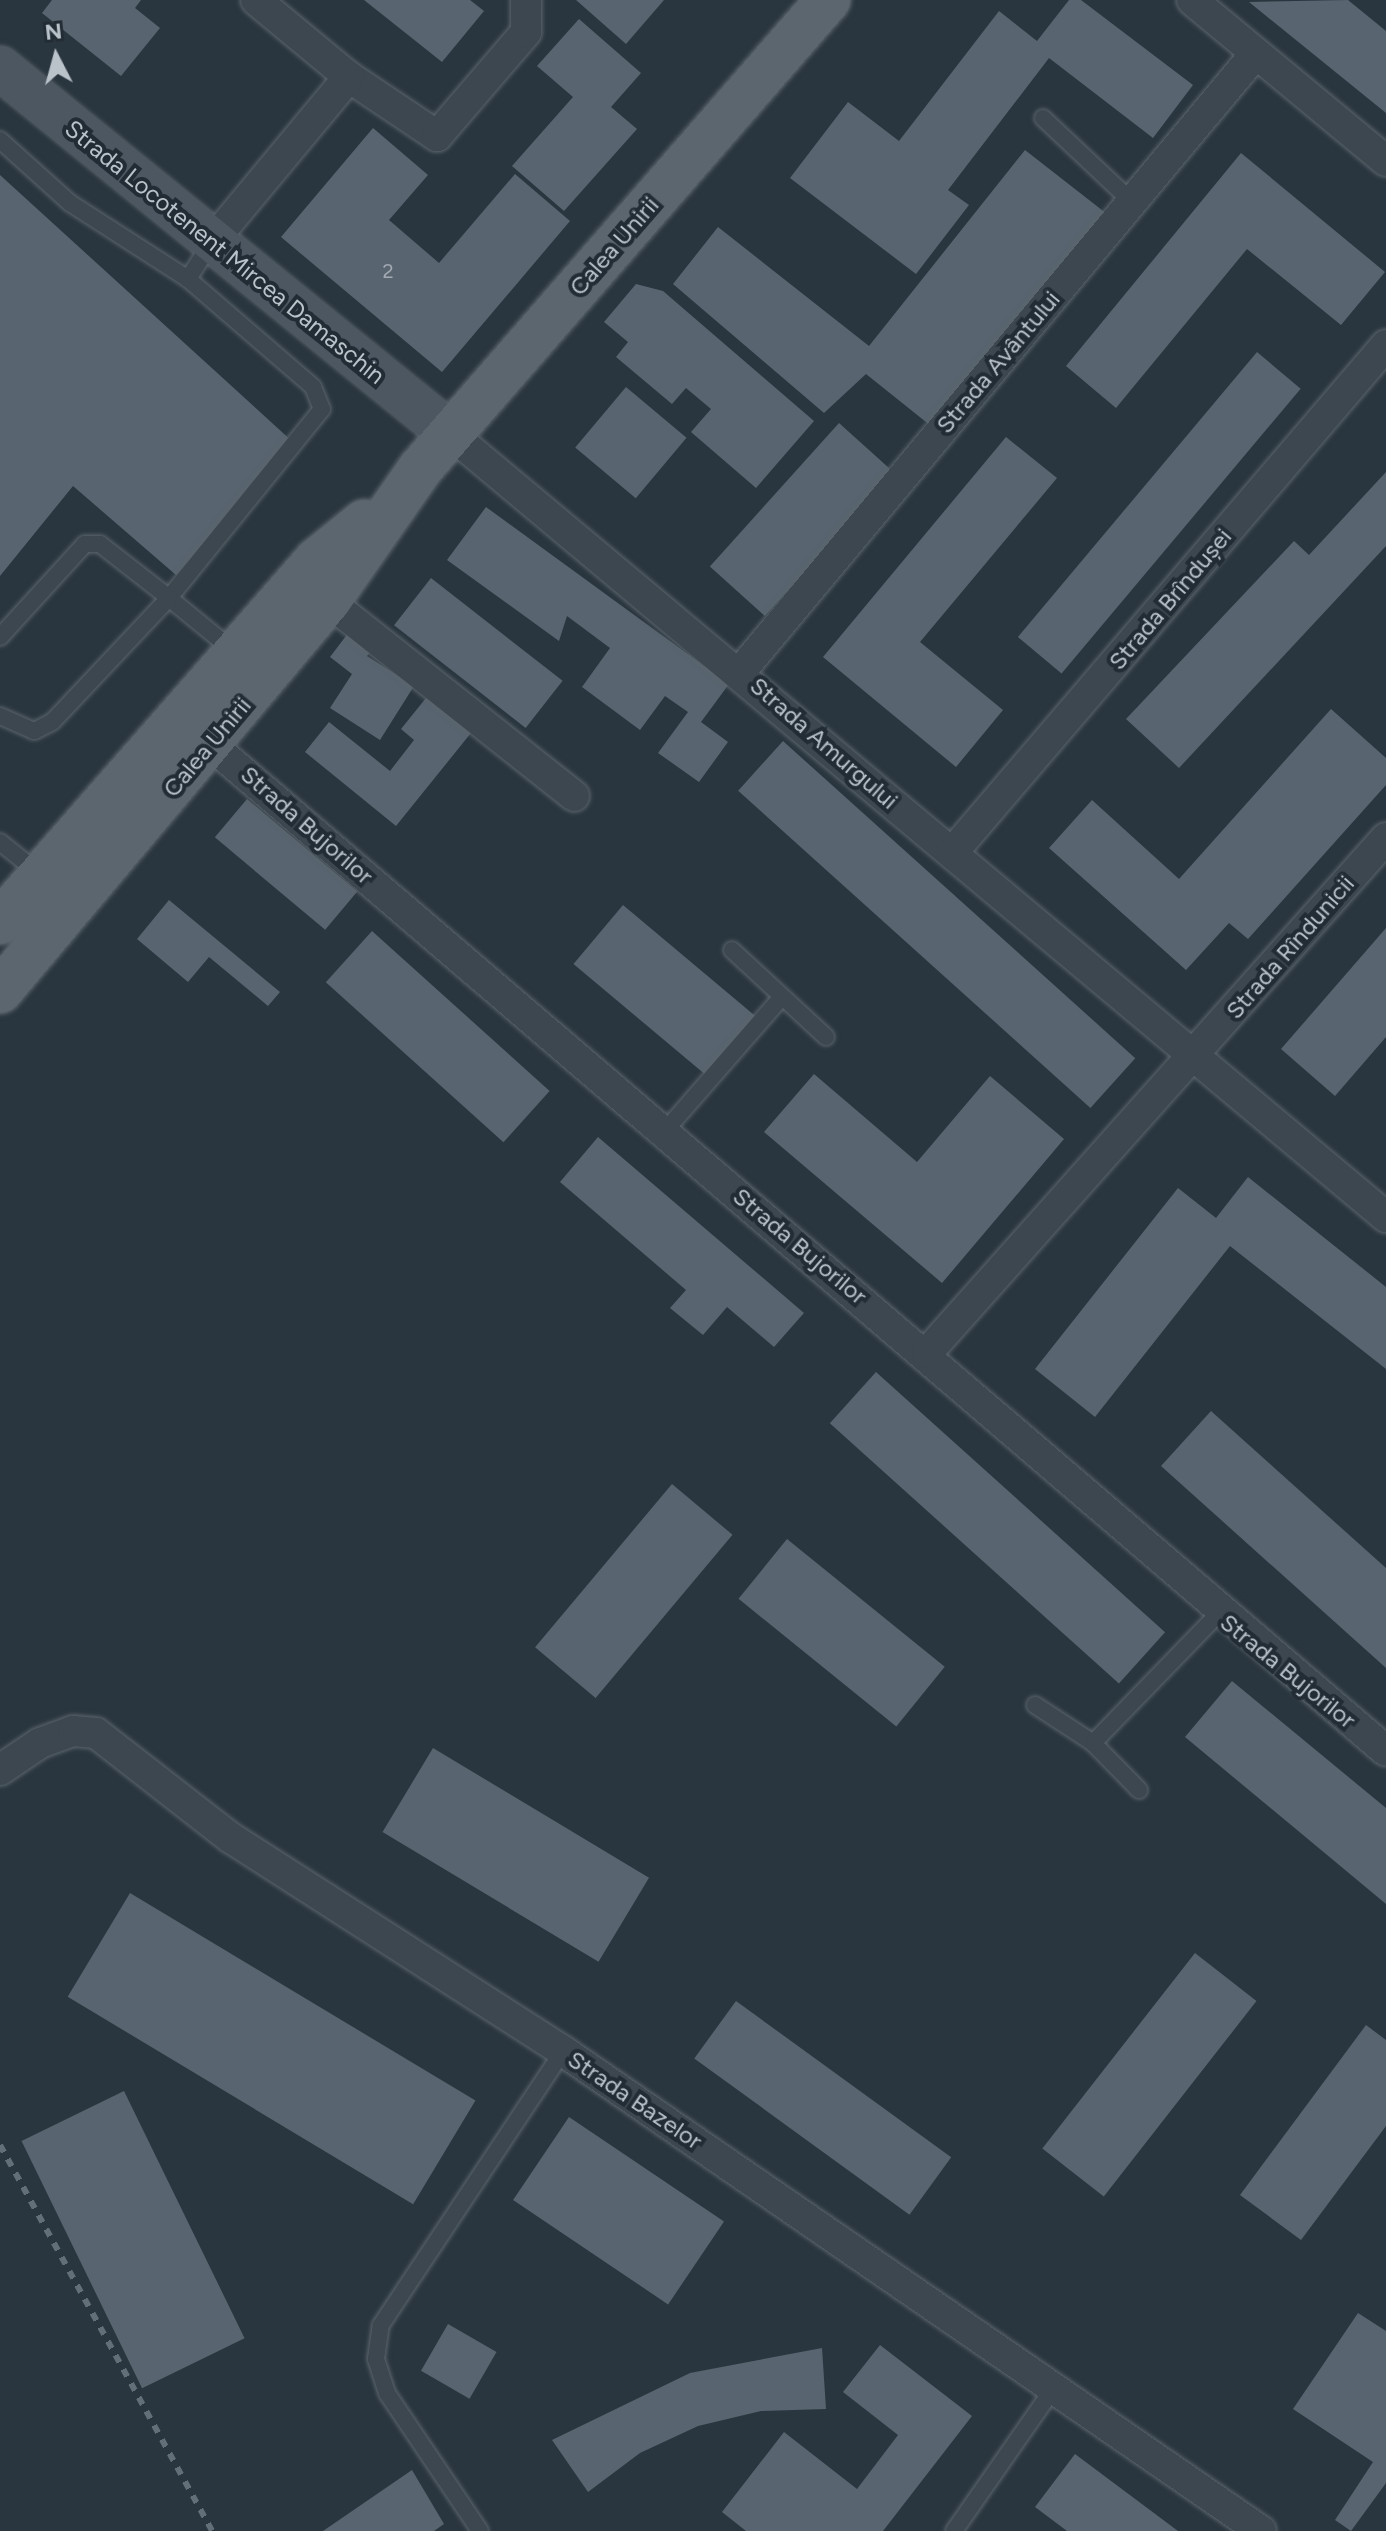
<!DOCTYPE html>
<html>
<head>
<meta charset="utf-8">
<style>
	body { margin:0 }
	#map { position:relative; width:1386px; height:2531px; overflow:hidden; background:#2a363f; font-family:Figtree,sans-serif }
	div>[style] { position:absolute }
	.building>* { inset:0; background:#58646f; transform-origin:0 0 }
	.roads { filter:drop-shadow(0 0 2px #5b656d) drop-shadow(0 0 2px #5b656d) }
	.lane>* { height:16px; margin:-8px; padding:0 8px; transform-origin:8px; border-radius:8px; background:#3d474f }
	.street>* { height:30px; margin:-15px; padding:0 15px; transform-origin:15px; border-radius:15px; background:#3d474f }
	.secondary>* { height:42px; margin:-21px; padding:0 21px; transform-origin:21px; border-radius:21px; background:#4c5762 }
	.primary>* { height:44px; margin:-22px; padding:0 22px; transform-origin:22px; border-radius:22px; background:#5c666f }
	.rail>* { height:6px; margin-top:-3px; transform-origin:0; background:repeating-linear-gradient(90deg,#626e78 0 8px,transparent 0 16px) }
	span { translate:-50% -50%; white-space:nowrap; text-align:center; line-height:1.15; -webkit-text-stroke:8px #222c35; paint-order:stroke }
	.number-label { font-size:20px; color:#a2aab3 }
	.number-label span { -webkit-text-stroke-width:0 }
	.street-label { font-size:24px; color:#bac2ca }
	.north { position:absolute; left:16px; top:16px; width:80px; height:80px; -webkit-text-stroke:6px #222c35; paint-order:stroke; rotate:354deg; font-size:22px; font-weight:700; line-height:32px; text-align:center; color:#bac2ca }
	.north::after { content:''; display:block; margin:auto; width:28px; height:36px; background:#bac2ca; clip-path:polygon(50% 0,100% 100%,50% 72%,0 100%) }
</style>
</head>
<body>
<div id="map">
	<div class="building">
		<div style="clip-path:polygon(52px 0,141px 0,135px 8px,160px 28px,121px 76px,42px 13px)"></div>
		<div style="clip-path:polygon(364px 0,470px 0,484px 11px,442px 62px)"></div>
		<div style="clip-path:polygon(576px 0,664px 0,626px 44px)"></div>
		<div style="clip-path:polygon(1069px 0,1081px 0,1193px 85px,1153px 138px,1049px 58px,948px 190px,969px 205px,916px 274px,790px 178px,848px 102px,899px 141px,999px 11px,1037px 41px)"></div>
		<div style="clip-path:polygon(1348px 0,1386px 31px,1386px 113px,1249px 2px)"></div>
		<div style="clip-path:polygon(579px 19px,641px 73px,611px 107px,637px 129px,564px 211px,512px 166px,573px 97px,537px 66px)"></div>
		<div style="clip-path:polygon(373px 128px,428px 175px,389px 220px,439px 263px,515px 174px,570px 221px,442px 372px,281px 237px)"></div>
		<div style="clip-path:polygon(1025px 150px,1107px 214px,936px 430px,866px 374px,824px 413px,673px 284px,718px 227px,869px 346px)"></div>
		<div style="clip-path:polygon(1241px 153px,1385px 272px,1341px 325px,1247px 249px,1116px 408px,1066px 366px)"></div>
		<div style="clip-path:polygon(0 175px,294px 443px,176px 575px,73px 486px,0 576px)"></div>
		<div style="clip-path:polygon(636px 284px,663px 291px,814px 421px,756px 488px,691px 432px,711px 409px,686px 388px,672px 404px,616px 357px,628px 342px,604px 322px)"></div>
		<div style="left:1257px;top:352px;width:57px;height:372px;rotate:40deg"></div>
		<div style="left:626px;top:387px;width:79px;height:79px;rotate:40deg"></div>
		<div style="left:839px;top:423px;width:74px;height:193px;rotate:42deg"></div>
		<div style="clip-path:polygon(1006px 437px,1057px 478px,920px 642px,1003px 710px,956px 767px,823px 657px)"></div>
		<div style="clip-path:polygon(1386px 472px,1386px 546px,1179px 768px,1126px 719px,1294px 541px,1309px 555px)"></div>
		<div style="clip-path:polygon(486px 507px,729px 684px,701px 722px,728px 742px,699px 782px,658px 753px,688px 712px,665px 696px,640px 730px,582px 687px,610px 648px,567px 616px,559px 641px,447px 560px)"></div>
		<div style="left:431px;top:578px;width:167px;height:60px;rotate:38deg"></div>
		<div style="clip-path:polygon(349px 632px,372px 650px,367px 656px,414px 686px,380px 740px,330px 708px,352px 674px,330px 657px)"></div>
		<div style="clip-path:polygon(430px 693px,475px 728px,396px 826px,305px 752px,329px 722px,390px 771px,414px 740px,401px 729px)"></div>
		<div style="clip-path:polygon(1331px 709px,1386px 758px,1386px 785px,1248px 939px,1229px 923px,1186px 970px,1049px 848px,1092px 800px,1179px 879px)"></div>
		<div style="left:783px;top:741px;width:474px;height:67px;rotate:42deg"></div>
		<div style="left:247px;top:799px;width:144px;height:50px;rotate:40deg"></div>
		<div style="clip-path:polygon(169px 900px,280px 992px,268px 1006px,209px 957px,188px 982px,137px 939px)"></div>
		<div style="left:623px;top:905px;width:179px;height:77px;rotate:40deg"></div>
		<div style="clip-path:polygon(1386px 928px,1386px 1037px,1335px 1096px,1281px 1049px)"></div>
		<div style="left:372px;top:931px;width:239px;height:69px;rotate:42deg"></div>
		<div style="clip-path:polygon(814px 1074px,917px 1162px,990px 1076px,1064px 1139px,942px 1283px,764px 1132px)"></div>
		<div style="clip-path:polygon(598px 1137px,804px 1313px,774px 1347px,727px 1307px,703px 1335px,670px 1308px,686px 1290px,560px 1182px)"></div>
		<div style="clip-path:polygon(1248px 1177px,1386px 1287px,1386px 1369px,1230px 1246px,1095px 1417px,1035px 1369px,1178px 1188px,1216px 1218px)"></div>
		<div style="left:876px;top:1372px;width:389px;height:69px;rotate:42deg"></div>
		<div style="clip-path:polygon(1211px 1411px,1386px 1568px,1386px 1668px,1161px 1466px)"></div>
		<div style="left:672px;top:1484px;width:79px;height:213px;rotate:40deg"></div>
		<div style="left:787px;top:1539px;width:203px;height:77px;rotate:39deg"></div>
		<div style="clip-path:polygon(1232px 1681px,1386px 1808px,1386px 1904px,1185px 1737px)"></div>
		<div style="left:433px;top:1748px;width:252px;height:98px;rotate:31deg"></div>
		<div style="left:130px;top:1893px;width:403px;height:121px;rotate:31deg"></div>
		<div style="left:1195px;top:1953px;width:78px;height:248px;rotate:38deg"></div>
		<div style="left:736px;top:2001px;width:266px;height:71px;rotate:36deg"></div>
		<div style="clip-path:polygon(1366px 2025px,1386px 2040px,1386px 2126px,1301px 2240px,1240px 2195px)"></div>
		<div style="left:124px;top:2091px;width:275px;height:114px;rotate:64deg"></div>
		<div style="left:569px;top:2117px;width:187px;height:100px;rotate:34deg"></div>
		<div style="clip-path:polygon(1358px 2313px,1386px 2331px,1386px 2483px,1351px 2531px,1335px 2520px,1373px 2462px,1293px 2409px)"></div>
		<div style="left:448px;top:2324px;width:56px;height:54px;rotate:30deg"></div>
		<div style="clip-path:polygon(880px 2345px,972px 2416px,883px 2531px,746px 2531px,722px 2512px,784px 2432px,857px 2489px,898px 2435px,843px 2392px)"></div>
		<div style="clip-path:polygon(822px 2348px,826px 2409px,761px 2411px,698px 2426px,640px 2453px,588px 2492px,552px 2440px,690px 2373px)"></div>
		<div style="clip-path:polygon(1075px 2454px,1178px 2531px,1067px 2531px,1035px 2507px)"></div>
		<div style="clip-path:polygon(412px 2470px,444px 2524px,434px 2531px,323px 2531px)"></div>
	</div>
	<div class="roads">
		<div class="lane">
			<div style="left:1043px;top:118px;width:122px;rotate:43.3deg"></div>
			<div style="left:0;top:140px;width:94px;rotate:42deg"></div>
			<div style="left:70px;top:203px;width:140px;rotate:32.8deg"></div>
			<div style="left:211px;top:243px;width:43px;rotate:122.6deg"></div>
			<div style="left:188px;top:279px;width:165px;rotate:40.8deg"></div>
			<div style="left:313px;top:387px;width:24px;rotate:68deg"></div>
			<div style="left:322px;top:409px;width:243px;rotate:129deg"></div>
			<div style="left:169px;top:598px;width:85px;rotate:39.3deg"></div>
			<div style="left:0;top:637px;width:126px;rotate:-47.6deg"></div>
			<div style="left:85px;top:544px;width:15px"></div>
			<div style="left:100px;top:544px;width:88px;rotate:38deg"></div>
			<div style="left:169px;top:598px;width:170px;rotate:133.3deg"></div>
			<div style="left:52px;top:722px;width:20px;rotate:153deg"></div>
			<div style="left:34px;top:731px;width:37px;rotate:-156deg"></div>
			<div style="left:0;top:842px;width:51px;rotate:38.7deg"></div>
			<div style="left:732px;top:950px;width:128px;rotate:42.8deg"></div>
			<div style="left:664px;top:1132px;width:175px;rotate:-48.9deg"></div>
			<div style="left:1035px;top:1705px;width:69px;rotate:33.2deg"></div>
			<div style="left:1093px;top:1743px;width:66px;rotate:45.6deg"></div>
			<div style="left:1093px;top:1743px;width:180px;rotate:-45.9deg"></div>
			<div style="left:480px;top:2531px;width:166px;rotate:-124deg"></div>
			<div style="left:387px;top:2393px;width:36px;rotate:-108deg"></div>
			<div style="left:376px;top:2359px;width:34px;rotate:-82deg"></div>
			<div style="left:381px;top:2325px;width:329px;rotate:-56.4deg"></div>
			<div style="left:954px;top:2531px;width:178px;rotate:-55.1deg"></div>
		</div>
		<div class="street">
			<div style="left:256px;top:0;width:121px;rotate:39.6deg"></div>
			<div style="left:349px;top:77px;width:106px;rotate:33.8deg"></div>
			<div style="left:437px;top:136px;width:137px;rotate:-49.4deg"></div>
			<div style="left:526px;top:32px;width:32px;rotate:-90deg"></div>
			<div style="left:1192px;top:0;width:252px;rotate:39.7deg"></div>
			<div style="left:211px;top:243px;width:216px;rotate:-50.3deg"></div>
			<div style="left:451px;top:434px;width:1220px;rotate:39.94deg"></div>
			<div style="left:328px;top:601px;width:314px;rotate:38.4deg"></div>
			<div style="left:741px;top:671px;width:804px;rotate:-50.19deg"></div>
			<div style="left:210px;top:744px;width:1548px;rotate:40.57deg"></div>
			<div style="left:952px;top:853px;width:668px;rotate:-49.49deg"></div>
			<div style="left:927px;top:1353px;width:690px;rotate:-48.29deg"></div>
			<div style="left:0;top:1770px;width:48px;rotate:-34deg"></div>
			<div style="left:40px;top:1743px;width:35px;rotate:-20deg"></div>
			<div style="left:73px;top:1731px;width:23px;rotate:5deg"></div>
			<div style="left:96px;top:1733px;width:171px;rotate:37.9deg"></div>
			<div style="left:231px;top:1838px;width:394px;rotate:32.7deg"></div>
			<div style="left:563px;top:2051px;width:847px;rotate:34.52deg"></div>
		</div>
		<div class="secondary">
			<div style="left:0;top:68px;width:581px;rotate:39.06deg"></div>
		</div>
		<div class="primary">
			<div style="left:0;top:922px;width:480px;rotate:-48.8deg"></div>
			<div style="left:316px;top:561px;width:62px;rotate:-39.1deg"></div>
			<div style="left:0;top:991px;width:510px;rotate:-49.94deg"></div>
			<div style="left:328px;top:601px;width:161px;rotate:-55.1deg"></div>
			<div style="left:420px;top:469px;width:622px;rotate:-48.98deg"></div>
		</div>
	</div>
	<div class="rail">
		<div style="left:0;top:2145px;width:440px;rotate:61.2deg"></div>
	</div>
	<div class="number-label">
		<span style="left:388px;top:271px">2</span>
	</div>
	<div class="street-label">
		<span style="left:614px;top:246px;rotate:-49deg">Calea Unirii</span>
		<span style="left:225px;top:252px;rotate:39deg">Strada Locotenent Mircea Damaschin</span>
		<span style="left:998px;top:362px;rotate:-50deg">Strada Avântului</span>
		<span style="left:1170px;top:599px;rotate:-50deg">Strada Brîndușei</span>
		<span style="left:824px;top:743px;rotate:41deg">Strada Amurgului</span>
		<span style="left:207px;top:747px;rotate:-50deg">Calea Unirii</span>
		<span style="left:307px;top:825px;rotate:41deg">Strada Bujorilor</span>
		<span style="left:1290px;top:947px;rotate:-49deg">Strada Rîndunicii</span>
		<span style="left:800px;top:1246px;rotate:40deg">Strada Bujorilor</span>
		<span style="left:1288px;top:1671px;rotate:39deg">Strada Bujorilor</span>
		<span style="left:635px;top:2100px;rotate:34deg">Strada Bazelor</span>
	</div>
	<div class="north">N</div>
</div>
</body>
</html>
